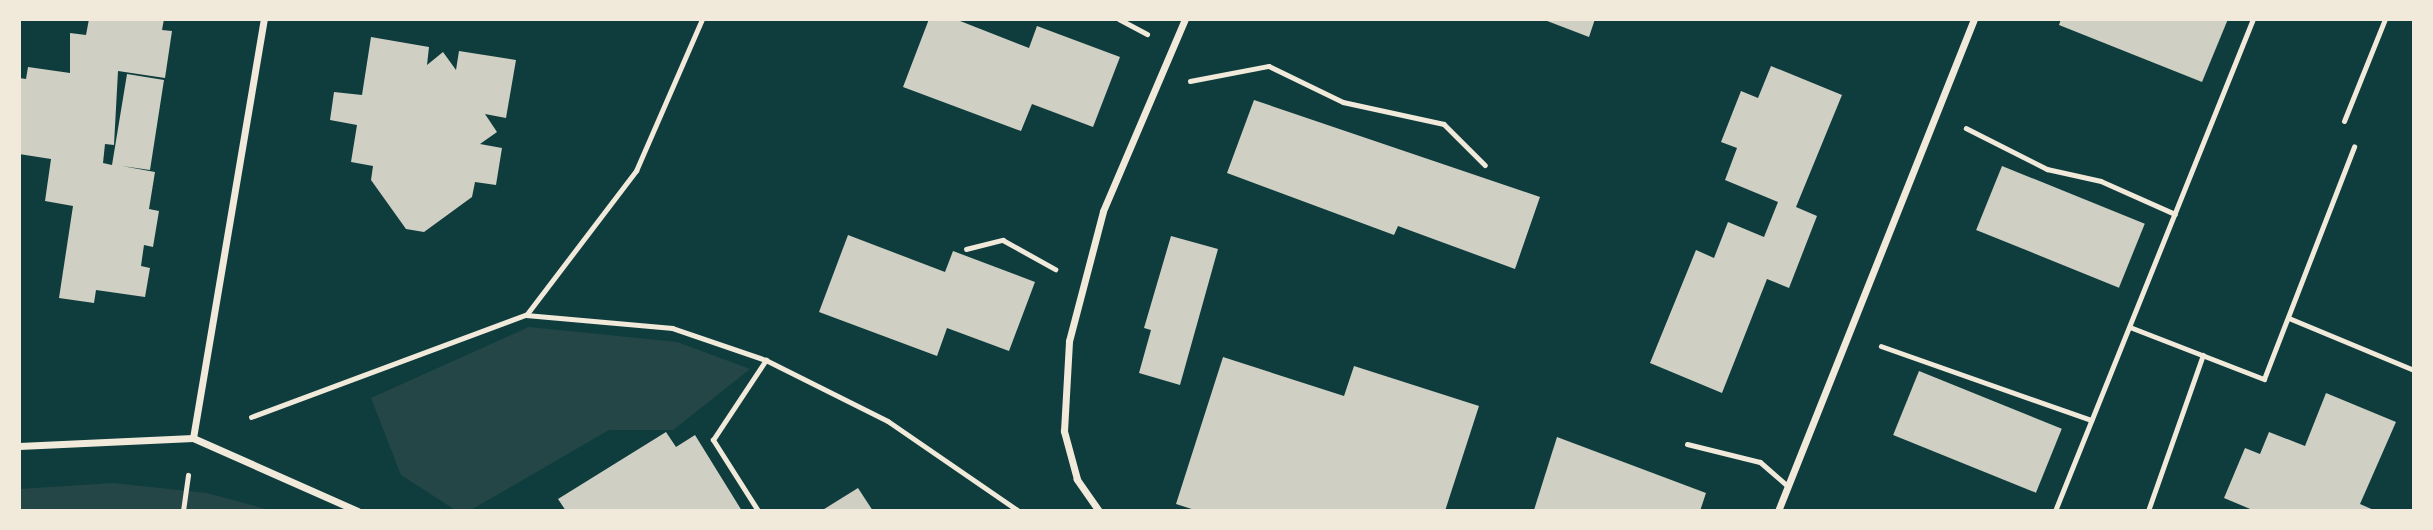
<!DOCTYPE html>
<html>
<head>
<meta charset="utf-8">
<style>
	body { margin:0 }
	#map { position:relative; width:2433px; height:530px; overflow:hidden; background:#0f3d3e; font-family:"Noto Sans",sans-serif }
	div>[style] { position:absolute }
	.green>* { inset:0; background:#244646 }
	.building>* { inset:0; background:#cfcfc3; transform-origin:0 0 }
	.path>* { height:4.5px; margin:-2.25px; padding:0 2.25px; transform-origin:2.25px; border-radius:2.25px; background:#f1e9da }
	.service>* { height:5px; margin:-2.5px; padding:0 2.5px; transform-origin:2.5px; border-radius:2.5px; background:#f1e9da }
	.minor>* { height:7px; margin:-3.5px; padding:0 3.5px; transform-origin:3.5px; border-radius:3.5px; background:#f1e9da }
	span { translate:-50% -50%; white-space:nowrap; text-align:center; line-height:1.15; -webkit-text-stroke:5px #f1e9da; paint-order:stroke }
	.frame { position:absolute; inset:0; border:21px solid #f1e9da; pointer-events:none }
</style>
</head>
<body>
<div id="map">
	<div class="green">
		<div style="clip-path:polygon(529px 327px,677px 342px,750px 369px,673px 430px,609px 430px,469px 511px,457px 511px,401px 475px,371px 398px)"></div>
		<div style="clip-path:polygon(113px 483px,207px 493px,273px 511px,19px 511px,19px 489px)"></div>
	</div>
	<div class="building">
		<div style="clip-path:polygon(89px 19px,164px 19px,162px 30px,172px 31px,165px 78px,118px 71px,114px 145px,105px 144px,103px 163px,112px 165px,127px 74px,164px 80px,150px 170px,122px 166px,155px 172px,149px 209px,159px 211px,153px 247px,144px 245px,141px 266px,150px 268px,145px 297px,96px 290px,94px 303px,59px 298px,73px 206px,45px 201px,51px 159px,19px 154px,19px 78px,26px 79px,28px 67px,70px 73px,70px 33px,86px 35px)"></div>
		<div style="clip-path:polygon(929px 19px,955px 19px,1029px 48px,1037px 26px,1120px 57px,1093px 127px,1032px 104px,1021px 131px,903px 87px)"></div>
		<div style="clip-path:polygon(1542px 19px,1595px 19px,1589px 37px)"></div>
		<div style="clip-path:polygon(2061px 19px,2228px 19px,2202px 82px,2059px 25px)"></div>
		<div style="clip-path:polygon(371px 37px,429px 47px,427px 65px,443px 52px,456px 70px,459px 51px,516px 60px,506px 118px,485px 114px,497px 132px,480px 144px,502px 148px,496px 185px,475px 182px,472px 197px,424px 232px,406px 229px,371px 180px,373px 166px,351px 162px,357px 125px,330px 120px,334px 92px,362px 95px)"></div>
		<div style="clip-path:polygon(1771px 66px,1842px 95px,1796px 207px,1817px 216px,1789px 288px,1767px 279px,1722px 393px,1650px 363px,1696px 250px,1714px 258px,1728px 222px,1764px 237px,1778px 202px,1725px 180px,1737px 148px,1721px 142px,1741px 91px,1758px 98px)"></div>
		<div style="clip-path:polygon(1254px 100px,1540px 197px,1515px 269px,1398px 226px,1394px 235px,1227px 173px)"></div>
		<div style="left:2002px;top:166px;width:154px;height:69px;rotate:22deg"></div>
		<div style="clip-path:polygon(848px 235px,945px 272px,953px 251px,1035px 282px,1009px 351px,947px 328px,937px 356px,819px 312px)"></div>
		<div style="clip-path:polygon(1171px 236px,1218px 249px,1180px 385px,1139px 373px,1151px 330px,1144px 328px)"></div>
		<div style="clip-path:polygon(1223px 357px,1344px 396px,1354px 366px,1479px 406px,1445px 511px,1198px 511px,1176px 504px)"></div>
		<div style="left:1919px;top:371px;width:154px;height:69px;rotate:22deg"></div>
		<div style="clip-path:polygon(2326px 393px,2396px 422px,2360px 504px,2376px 511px,2255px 511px,2224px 498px,2245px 448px,2260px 454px,2269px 432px,2305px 446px)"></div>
		<div style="clip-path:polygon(666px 432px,676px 447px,695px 435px,742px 511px,566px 511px,558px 499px)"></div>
		<div style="clip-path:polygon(1557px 437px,1706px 493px,1700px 511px,1534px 510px)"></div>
		<div style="clip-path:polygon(858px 488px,873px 511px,821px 511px)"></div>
	</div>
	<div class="path">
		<div style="left:1119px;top:19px;width:32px;rotate:28deg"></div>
		<div style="left:1190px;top:81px;width:80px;rotate:-10.8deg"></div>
		<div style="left:1269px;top:66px;width:82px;rotate:25.9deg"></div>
		<div style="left:1343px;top:102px;width:103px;rotate:12.3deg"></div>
		<div style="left:1444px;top:124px;width:58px;rotate:45deg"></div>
		<div style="left:1966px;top:128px;width:91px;rotate:26.8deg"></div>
		<div style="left:2047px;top:169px;width:55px;rotate:12.5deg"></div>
		<div style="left:2101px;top:181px;width:81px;rotate:24deg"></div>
		<div style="left:966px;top:249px;width:38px;rotate:-14deg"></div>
		<div style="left:1003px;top:240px;width:60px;rotate:29.1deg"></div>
		<div style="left:527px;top:314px;width:180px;rotate:-52.7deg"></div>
		<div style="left:636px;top:171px;width:166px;rotate:-66.5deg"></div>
		<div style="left:2289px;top:318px;width:135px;rotate:22.6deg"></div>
		<div style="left:2130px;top:327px;width:144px;rotate:21.2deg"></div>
		<div style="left:2264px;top:379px;width:249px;rotate:-68.8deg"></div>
		<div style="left:1881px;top:346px;width:223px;rotate:19.4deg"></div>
		<div style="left:251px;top:417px;width:293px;rotate:-20.4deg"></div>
		<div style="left:526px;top:315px;width:147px;rotate:5.1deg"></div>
		<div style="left:672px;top:328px;width:99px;rotate:18.8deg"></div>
		<div style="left:766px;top:360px;width:136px;rotate:26.6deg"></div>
		<div style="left:888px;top:421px;width:159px;rotate:34.5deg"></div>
		<div style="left:183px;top:511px;width:36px;rotate:-82deg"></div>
		<div style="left:758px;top:511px;width:84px;rotate:-122.4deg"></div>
		<div style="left:713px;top:440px;width:96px;rotate:-56.5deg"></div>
		<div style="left:2055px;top:511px;width:530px;rotate:-68.08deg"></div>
		<div style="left:2148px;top:511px;width:165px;rotate:-70.6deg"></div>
	</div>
	<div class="service">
		<div style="left:2344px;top:121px;width:110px;rotate:-68.1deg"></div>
		<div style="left:1687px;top:444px;width:75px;rotate:13.9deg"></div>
		<div style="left:1760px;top:462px;width:37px;rotate:41deg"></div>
	</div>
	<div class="minor">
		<div style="left:193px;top:438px;width:425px;rotate:-80.4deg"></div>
		<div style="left:19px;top:446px;width:174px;rotate:-2.6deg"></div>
		<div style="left:193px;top:438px;width:180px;rotate:23.9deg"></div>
		<div style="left:1099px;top:511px;width:39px;rotate:-125deg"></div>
		<div style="left:1077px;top:479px;width:50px;rotate:-105.2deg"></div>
		<div style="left:1064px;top:431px;width:90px;rotate:-86.8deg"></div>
		<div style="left:1069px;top:341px;width:134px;rotate:-75.3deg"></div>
		<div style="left:1103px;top:211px;width:209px;rotate:-66.9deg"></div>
		<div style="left:1778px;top:511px;width:530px;rotate:-68.28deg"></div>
	</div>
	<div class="frame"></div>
</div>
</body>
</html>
